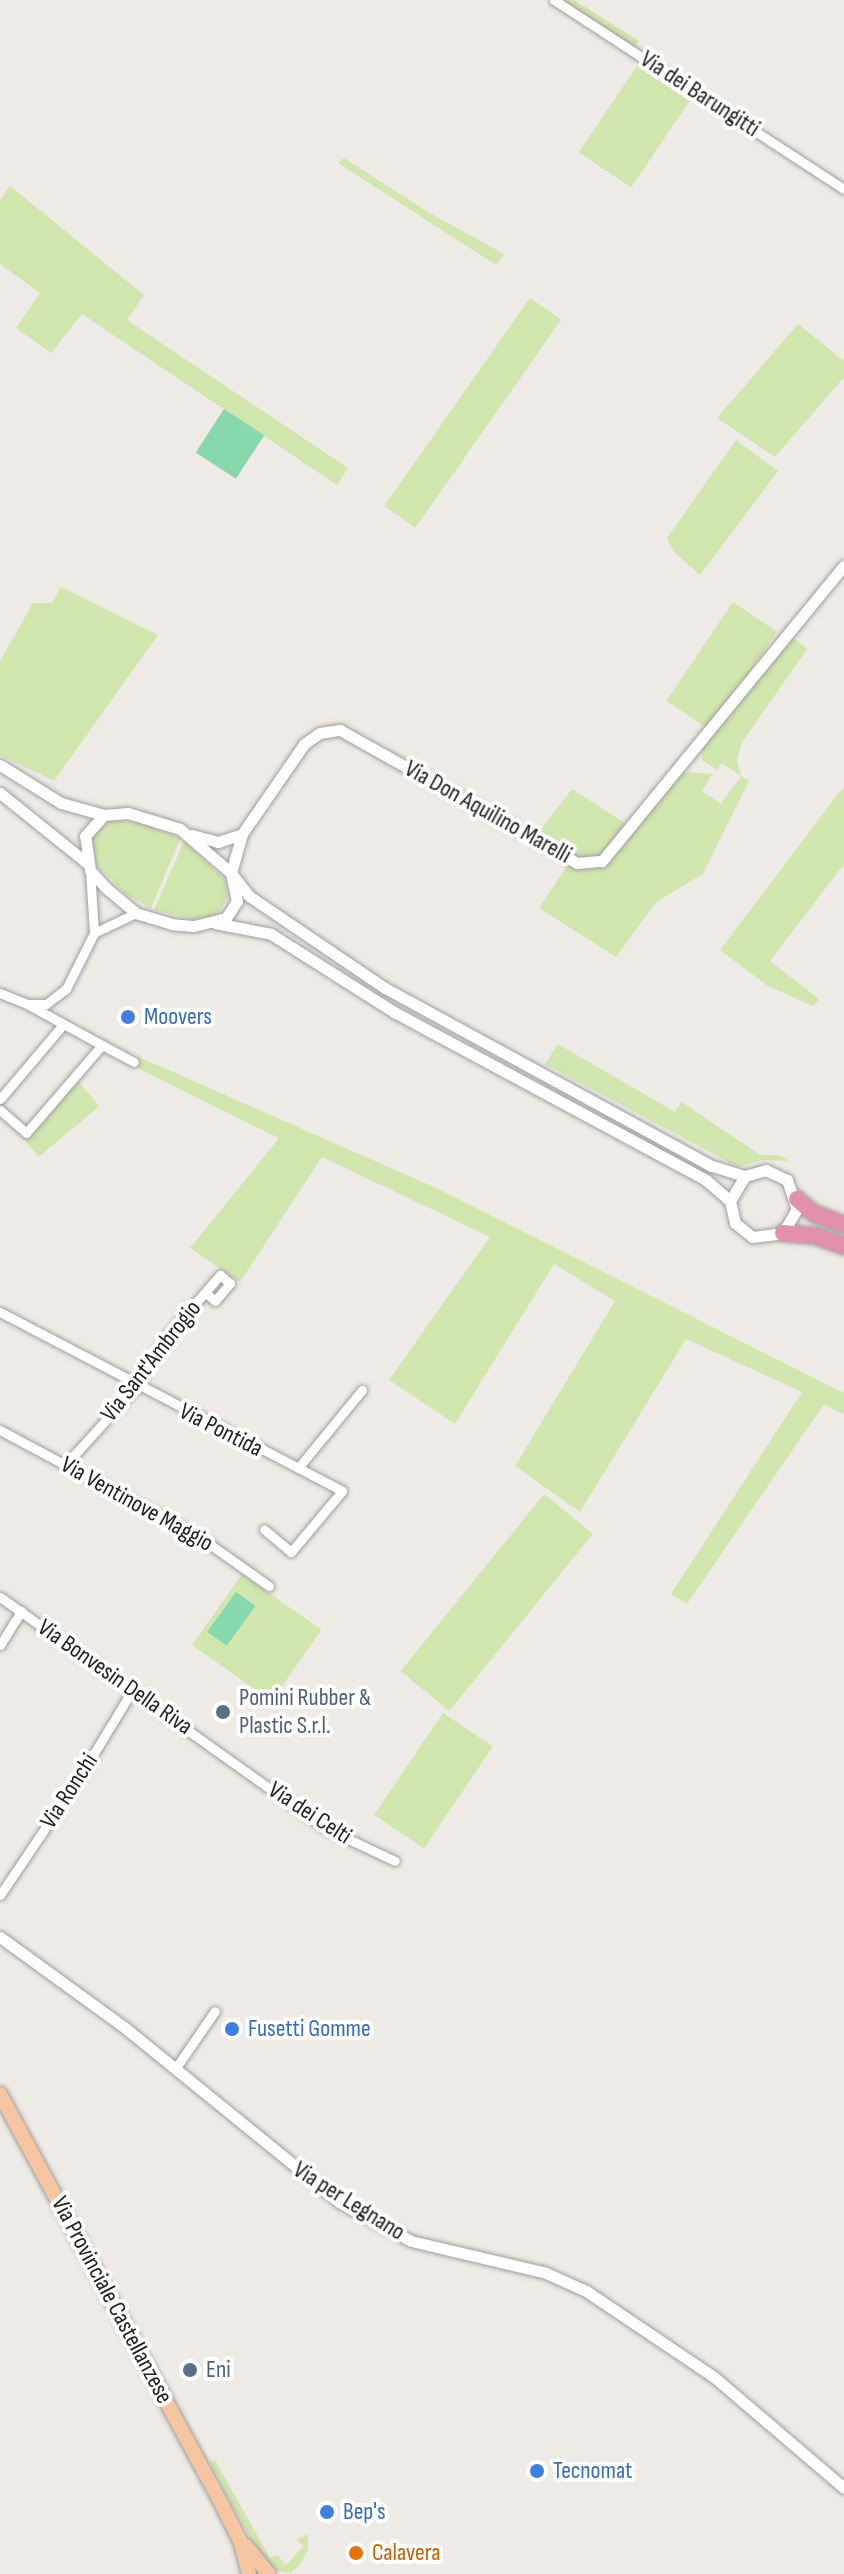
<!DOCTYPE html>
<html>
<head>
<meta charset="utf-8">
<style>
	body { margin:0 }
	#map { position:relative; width:844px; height:2574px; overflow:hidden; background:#eeeae5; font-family:"Sofia Sans Condensed",sans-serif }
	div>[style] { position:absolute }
	.grass>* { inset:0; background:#d1e5ae; transform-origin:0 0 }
	.pitch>* { inset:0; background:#87d9ad; transform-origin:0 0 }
	.roads { filter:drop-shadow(0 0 2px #9f9f9f) drop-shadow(0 0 2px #9f9f9f) }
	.minor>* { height:9px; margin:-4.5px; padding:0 4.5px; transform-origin:4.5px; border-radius:4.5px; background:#fff }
	.tertiary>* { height:11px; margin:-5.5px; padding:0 5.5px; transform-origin:5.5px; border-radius:5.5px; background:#fff }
	.primary>* { height:14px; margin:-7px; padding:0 7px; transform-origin:7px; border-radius:7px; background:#f6c5a2 }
	.motorway>* { height:16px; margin:-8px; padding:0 8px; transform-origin:8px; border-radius:8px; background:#e191ac }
	.dots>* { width:22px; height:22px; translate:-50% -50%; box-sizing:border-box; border:4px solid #fff; border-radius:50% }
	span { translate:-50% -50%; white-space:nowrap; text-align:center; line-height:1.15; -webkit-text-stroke:8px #fff; paint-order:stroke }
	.street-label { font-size:24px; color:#1e1e1e }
	.shop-label { font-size:24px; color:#366cbe }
	.left { translate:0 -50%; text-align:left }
	.service-label { font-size:24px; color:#4e5e75 }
	.food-label { font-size:24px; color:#c56008 }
</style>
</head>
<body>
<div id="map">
	<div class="grass">
		<div style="clip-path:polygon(557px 0,574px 0,639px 41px,633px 49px)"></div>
		<div style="left:637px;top:66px;width:63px;height:104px;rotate:34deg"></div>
		<div style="clip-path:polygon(344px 158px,428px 212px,504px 254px,496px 265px,338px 163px)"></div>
		<div style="clip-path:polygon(10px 186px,144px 295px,127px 320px,348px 468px,337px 485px,82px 314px,51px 353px,16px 328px,40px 293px,0 264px,0 200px)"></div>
		<div style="left:530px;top:298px;width:38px;height:254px;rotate:35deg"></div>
		<div style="clip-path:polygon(798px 324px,844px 361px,844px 377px,775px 457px,717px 418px)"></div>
		<div style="clip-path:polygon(736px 440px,778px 471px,700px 575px,674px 552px,667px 538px)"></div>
		<div style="clip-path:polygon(61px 587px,158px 635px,54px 781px,0 755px,0 661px,33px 603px,52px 603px)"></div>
		<div style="left:733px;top:602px;width:53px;height:119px;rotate:34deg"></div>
		<div style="clip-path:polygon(793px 637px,807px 649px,742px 742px,737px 760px,741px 776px,749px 781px,703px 874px,656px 902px,616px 957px,539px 908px,575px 854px,538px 833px,572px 789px,634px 829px,682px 772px,712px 774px,702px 791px,721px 804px,741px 776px,722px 763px,717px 770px,702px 760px,701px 742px)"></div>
		<div style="clip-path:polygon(844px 786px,844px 864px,770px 961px,819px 999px,813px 1006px,768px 986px,720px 950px)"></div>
		<div style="clip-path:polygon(111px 820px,146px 824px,180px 839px,151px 908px,125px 894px,93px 861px,90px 838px)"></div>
		<div style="clip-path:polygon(184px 841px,225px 879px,228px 897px,218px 914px,194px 920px,154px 910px)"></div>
		<div style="clip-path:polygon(558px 1044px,675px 1112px,682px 1102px,760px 1155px,779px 1155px,789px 1161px,761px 1160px,738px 1167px,545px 1064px)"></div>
		<div style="clip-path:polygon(139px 1057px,434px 1187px,844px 1393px,844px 1415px,824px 1404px,687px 1604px,671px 1594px,802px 1392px,686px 1339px,580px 1512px,515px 1466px,615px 1301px,554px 1264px,455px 1424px,389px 1380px,490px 1237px,322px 1157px,240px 1282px,190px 1248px,279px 1138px,133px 1066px)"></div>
		<div style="left:78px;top:1081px;width:33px;height:79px;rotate:50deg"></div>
		<div style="left:544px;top:1494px;width:63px;height:228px;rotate:39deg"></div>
		<div style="left:242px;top:1574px;width:97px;height:87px;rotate:35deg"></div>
		<div style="left:443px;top:1713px;width:60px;height:123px;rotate:34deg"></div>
		<div style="clip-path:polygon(196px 2436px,209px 2461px,215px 2460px,270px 2558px,277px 2555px,286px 2565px,303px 2546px,297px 2540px,308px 2534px,308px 2550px,298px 2567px,290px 2573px,276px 2571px,252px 2542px)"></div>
	</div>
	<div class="pitch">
		<div style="left:224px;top:409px;width:48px;height:52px;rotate:33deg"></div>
		<div style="left:236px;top:1592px;width:24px;height:49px;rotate:36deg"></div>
	</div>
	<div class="roads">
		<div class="minor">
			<div style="left:554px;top:0;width:346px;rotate:33.1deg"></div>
			<div style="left:94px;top:933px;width:47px;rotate:-25.5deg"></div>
			<div style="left:0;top:993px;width:29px;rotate:22deg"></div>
			<div style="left:27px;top:1004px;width:19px"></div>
			<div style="left:46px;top:1004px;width:25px;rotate:-37deg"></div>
			<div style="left:66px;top:989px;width:63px;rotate:-63.4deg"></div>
			<div style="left:94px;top:933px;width:63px;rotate:-93.6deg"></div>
			<div style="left:102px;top:1045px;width:36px;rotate:28deg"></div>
			<div style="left:0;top:1099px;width:96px;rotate:-49.7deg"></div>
			<div style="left:0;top:1110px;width:35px;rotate:41deg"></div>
			<div style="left:26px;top:1133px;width:116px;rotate:-49.2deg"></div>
			<div style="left:102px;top:1045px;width:85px;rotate:-151.3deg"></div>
			<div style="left:0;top:1312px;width:386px;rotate:27.6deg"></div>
			<div style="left:342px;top:1491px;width:80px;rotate:129.9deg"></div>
			<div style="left:291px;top:1552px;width:35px;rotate:-140deg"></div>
			<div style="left:0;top:1430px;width:225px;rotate:28.2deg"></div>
			<div style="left:198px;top:1536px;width:87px;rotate:35.2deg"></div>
			<div style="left:66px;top:1464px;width:105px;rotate:-47.7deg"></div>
			<div style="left:137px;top:1386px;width:56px;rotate:-59.7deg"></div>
			<div style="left:165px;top:1338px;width:84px;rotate:-48.9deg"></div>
			<div style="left:220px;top:1275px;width:13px;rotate:39deg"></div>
			<div style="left:230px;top:1283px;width:23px;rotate:130deg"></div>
			<div style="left:215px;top:1301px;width:13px;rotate:-138deg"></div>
			<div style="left:298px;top:1468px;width:101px;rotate:-50.6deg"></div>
			<div style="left:0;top:1597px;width:399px;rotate:35.4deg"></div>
			<div style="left:325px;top:1828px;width:77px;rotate:25.2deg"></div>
			<div style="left:0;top:1645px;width:40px;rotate:-58deg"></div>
			<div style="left:0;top:1895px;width:141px;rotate:-56deg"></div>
			<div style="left:79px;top:1778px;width:98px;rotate:-58.7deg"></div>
			<div style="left:130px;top:1694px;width:9px;rotate:-96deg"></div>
			<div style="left:175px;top:2069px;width:70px;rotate:-55.4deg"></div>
		</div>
		<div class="tertiary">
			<div style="left:0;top:765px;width:72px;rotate:31.9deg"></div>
			<div style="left:61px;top:803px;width:45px;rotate:15.6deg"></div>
			<div style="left:0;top:793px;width:112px;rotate:38.8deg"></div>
			<div style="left:128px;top:813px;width:54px;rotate:17.1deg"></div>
			<div style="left:180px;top:829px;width:67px;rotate:40.8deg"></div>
			<div style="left:231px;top:873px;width:29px;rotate:78deg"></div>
			<div style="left:237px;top:901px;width:20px;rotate:123deg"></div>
			<div style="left:226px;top:918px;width:34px;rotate:166deg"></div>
			<div style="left:193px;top:926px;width:21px;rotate:-175deg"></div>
			<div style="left:172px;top:924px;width:38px;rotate:-163deg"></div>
			<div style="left:136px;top:913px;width:39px;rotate:-140deg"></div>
			<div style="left:106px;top:888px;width:24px;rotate:-132deg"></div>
			<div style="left:90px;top:870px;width:34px;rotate:-98deg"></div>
			<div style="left:85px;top:836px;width:28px;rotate:-48deg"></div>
			<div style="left:104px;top:815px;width:24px;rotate:-5deg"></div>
			<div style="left:242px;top:834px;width:109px;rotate:-55.4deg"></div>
			<div style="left:304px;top:744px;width:19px;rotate:-35deg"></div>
			<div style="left:320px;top:733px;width:20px;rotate:-9deg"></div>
			<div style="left:340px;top:730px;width:272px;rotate:29.3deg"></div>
			<div style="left:577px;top:863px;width:25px;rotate:-5deg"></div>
			<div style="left:602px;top:861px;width:382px;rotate:-50.7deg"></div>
			<div style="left:192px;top:835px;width:27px;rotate:15deg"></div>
			<div style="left:218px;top:842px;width:25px;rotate:-18deg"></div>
			<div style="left:242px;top:834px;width:41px;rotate:105.8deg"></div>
			<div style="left:231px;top:873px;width:29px;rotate:52deg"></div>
			<div style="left:249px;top:896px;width:164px;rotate:34.1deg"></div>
			<div style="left:385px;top:988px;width:372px;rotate:28.6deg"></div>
			<div style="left:712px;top:1166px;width:34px;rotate:17deg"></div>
			<div style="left:215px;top:923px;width:57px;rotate:11.1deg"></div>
			<div style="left:271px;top:934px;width:146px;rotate:32.4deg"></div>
			<div style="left:394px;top:1012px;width:354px;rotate:28.3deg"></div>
			<div style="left:706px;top:1180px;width:32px;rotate:41deg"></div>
			<div style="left:730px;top:1201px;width:23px;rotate:77deg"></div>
			<div style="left:735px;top:1223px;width:22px;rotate:39deg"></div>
			<div style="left:752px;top:1237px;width:31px;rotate:-7deg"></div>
			<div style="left:783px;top:1233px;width:28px;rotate:-60deg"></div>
			<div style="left:797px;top:1209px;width:31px;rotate:-109deg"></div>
			<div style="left:787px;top:1180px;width:23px;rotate:-155deg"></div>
			<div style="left:766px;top:1170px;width:22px;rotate:164deg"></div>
			<div style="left:745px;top:1176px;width:29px;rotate:121deg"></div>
			<div style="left:0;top:1937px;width:153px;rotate:36deg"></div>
			<div style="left:124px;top:2027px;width:277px;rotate:39.1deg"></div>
			<div style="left:339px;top:2202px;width:82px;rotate:28.4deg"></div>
			<div style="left:411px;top:2241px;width:139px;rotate:13.3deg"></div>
			<div style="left:546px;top:2273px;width:44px;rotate:24.2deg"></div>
			<div style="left:586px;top:2291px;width:154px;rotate:33.9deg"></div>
			<div style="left:714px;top:2377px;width:171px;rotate:40.5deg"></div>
		</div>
		<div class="primary">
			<div style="left:0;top:2094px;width:469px;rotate:61.6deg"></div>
			<div style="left:223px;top:2507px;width:37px;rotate:63deg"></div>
			<div style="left:240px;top:2540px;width:35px;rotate:75deg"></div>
			<div style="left:246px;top:2546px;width:36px;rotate:51deg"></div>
		</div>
		<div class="motorway">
			<div style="left:797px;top:1199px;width:21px;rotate:41deg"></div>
			<div style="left:813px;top:1213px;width:33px;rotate:21deg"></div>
			<div style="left:783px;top:1233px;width:33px;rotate:5deg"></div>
			<div style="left:816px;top:1236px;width:30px;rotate:20deg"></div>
		</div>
	</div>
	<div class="dots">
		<div style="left:128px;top:1017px;background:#3f7fe0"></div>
		<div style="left:223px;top:1712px;background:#5c6f8a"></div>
		<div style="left:232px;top:2029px;background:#3f7fe0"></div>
		<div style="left:190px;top:2370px;background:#5c6f8a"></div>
		<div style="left:537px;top:2471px;background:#3f7fe0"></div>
		<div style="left:327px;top:2512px;background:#3f7fe0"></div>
		<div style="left:356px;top:2553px;background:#e8710a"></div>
	</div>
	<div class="street-label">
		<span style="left:700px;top:94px;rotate:33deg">Via dei Barungitti</span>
		<span style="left:488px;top:812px;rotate:29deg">Via Don Aquilino Marelli</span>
		<span style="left:151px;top:1361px;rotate:-52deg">Via Sant'Ambrogio</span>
		<span style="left:221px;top:1430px;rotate:27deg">Via Pontida</span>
		<span style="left:137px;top:1504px;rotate:29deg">Via Ventinove Maggio</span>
		<span style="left:115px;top:1677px;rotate:35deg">Via Bonvesin Della Riva</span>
		<span style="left:69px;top:1791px;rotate:-57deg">Via Ronchi</span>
		<span style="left:310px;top:1813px;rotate:33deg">Via dei Celti</span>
		<span style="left:349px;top:2201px;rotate:32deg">Via per Legnano</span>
		<span style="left:112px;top:2300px;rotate:62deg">Via Provinciale Castellanzese</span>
	</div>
	<div class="shop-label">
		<span class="left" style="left:144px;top:1017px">Moovers</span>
		<span class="left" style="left:248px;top:2029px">Fusetti Gomme</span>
		<span class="left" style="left:553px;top:2471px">Tecnomat</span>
		<span class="left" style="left:343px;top:2512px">Bep's</span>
	</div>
	<div class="service-label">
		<span class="left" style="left:239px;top:1712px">Pomini Rubber &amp;<br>Plastic S.r.l.</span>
		<span class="left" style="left:206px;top:2370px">Eni</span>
	</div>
	<div class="food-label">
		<span class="left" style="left:372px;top:2553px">Calavera</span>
	</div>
</div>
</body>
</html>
